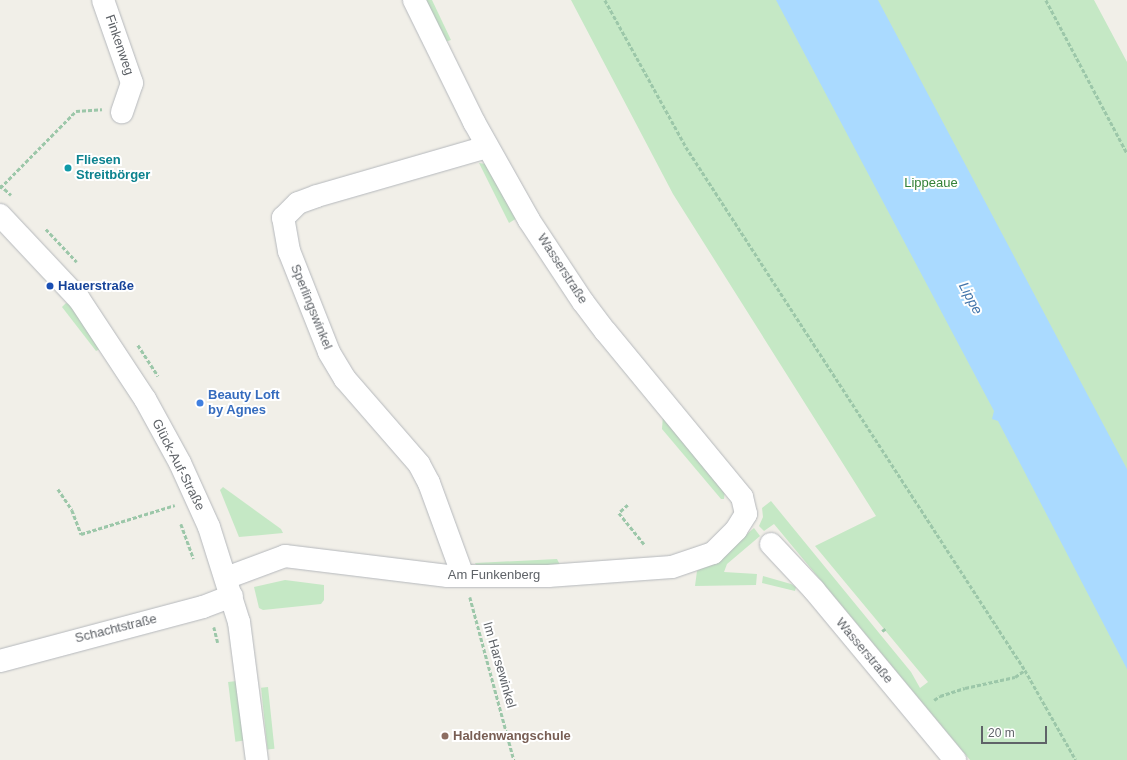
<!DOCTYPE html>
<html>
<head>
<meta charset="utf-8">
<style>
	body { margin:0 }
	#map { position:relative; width:1127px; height:760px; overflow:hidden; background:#f1efe8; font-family:Arial,sans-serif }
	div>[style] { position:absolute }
	.green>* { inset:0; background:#c5e8c5; transform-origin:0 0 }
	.water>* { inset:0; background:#aadaff }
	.path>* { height:2.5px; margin-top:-1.25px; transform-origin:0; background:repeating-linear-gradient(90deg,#9cc7a9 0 4px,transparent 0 6px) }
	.roads { filter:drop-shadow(0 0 1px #b5b8bc) drop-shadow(0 0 1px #b5b8bc) }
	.minor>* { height:22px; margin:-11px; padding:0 11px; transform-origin:11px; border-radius:11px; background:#fff }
	.dots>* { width:11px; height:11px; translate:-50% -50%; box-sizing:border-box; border:2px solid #fff; border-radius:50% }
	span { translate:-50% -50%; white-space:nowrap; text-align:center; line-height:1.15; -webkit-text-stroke:4px #fff; paint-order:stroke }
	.street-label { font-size:13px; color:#5f6368 }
	.culture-label { font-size:13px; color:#0d838f; font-weight:700 }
	.left { translate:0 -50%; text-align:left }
	.park-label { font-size:13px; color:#348238 }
	.transit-label { font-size:13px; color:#164399; font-weight:700 }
	.shop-label { font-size:13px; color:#366cbe; font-weight:700 }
	.education-label { font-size:13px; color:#785e54; font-weight:700 }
	.water-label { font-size:14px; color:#4174aa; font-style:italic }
	.scale { position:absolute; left:981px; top:726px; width:66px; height:18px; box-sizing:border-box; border:2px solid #5f6368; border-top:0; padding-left:5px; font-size:12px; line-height:14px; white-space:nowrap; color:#5f6368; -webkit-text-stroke:3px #fff; paint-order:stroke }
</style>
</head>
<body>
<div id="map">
	<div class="green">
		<div style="clip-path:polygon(424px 0,432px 0,451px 40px,445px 42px)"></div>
		<div style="clip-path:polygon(571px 0,1094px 0,1127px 62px,1127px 760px,970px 760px,774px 524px,764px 531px,759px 526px,763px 517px,762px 508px,771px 501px,911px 672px,920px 688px,928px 682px,815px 546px,876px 516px,673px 194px)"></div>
		<div style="clip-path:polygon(479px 163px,486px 164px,517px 218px,509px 223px)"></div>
		<div style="clip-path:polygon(66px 303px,69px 304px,100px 349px,96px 351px,62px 307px)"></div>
		<div style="clip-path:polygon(663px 415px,725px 490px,724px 499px,721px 499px,662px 429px)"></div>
		<div style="clip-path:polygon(223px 487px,281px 529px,283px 533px,239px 537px,220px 490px)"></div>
		<div style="clip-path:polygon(754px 528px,760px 536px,727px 564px,724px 572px,757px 574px,756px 585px,695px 586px,697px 571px,719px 558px)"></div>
		<div style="clip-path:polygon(557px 559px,560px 565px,477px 567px,475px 563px)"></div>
		<div style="clip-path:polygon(763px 576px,791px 584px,796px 587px,795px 591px,762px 583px)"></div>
		<div style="clip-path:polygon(285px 580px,324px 585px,324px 600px,321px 604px,263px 610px,259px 608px,254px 587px)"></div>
		<div style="left:237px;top:681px;width:60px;height:9px;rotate:83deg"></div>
		<div style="left:268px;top:687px;width:62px;height:7px;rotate:84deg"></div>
	</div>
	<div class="water">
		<div style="clip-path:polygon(776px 0,878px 0,1127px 469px,1127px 669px,998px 421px,992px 419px,994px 411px)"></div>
	</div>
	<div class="path">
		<div style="left:605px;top:0;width:168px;rotate:61.1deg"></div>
		<div style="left:686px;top:147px;width:623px;rotate:57.05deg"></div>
		<div style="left:1025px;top:670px;width:103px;rotate:60.5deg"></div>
		<div style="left:1046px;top:0;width:173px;rotate:62.1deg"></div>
		<div style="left:0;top:185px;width:15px;rotate:42deg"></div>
		<div style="left:0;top:188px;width:108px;rotate:-45.4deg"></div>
		<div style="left:76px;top:111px;width:26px;rotate:-4deg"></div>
		<div style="left:46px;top:229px;width:45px;rotate:46.8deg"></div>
		<div style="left:138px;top:345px;width:37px;rotate:57deg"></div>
		<div style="left:58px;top:489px;width:25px;rotate:56deg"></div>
		<div style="left:72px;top:510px;width:26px;rotate:69deg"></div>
		<div style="left:81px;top:534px;width:98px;rotate:-17.1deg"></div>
		<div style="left:628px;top:505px;width:12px;rotate:138deg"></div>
		<div style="left:619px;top:513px;width:40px;rotate:51deg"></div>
		<div style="left:181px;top:524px;width:37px;rotate:70deg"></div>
		<div style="left:470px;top:597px;width:169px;rotate:74.9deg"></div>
		<div style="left:214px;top:627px;width:16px;rotate:76deg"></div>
		<div style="left:882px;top:631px;width:4px;rotate:-34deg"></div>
		<div style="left:934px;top:700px;width:7px;rotate:-34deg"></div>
		<div style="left:940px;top:696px;width:26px;rotate:-18deg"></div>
		<div style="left:965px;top:688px;width:51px;rotate:-12.4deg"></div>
		<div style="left:1015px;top:677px;width:12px;rotate:-35deg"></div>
	</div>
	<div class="roads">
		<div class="minor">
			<div style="left:103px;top:0;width:88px;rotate:70.7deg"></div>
			<div style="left:132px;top:83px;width:31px;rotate:109deg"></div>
			<div style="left:0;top:215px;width:115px;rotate:46.8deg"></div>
			<div style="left:79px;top:299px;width:120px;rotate:56.6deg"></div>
			<div style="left:145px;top:399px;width:73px;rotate:61.3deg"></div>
			<div style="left:180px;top:463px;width:70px;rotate:65.6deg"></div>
			<div style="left:209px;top:527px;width:100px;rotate:72.5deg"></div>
			<div style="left:239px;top:622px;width:139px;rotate:82.6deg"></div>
			<div style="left:771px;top:544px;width:63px;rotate:46.9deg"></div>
			<div style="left:814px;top:590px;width:221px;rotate:50.3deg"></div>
			<div style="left:463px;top:576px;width:99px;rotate:-110.1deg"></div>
			<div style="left:429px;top:483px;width:21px;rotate:-118deg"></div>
			<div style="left:419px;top:464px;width:113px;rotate:-131deg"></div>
			<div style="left:345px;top:379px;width:31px;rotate:-121deg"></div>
			<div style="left:329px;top:352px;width:109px;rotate:-111.6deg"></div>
			<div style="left:289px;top:251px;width:34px;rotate:-100deg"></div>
			<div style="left:283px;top:218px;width:21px;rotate:-45deg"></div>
			<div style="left:298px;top:203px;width:20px;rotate:-20deg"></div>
			<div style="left:317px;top:196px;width:177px;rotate:-16.1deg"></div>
			<div style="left:226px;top:578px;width:63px;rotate:-20.4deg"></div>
			<div style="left:285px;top:556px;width:164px;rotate:7deg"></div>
			<div style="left:448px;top:576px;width:100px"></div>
			<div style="left:548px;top:576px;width:124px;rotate:-4.2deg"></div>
			<div style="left:672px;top:567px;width:43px;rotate:-18.9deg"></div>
			<div style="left:713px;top:553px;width:33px;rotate:-45deg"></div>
			<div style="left:736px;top:530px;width:19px;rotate:-58deg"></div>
			<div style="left:746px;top:514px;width:17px;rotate:-103deg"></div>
			<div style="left:742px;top:497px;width:215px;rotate:-129.5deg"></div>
			<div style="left:605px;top:331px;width:36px;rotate:-127deg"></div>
			<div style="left:583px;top:302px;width:98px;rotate:-123.4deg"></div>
			<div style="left:529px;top:220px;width:112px;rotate:-119.3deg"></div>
			<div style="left:474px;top:122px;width:136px;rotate:-116.2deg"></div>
			<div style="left:0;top:661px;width:210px;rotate:-14.9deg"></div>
			<div style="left:203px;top:607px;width:31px;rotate:-21deg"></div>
		</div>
	</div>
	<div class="dots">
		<div style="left:68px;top:168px;background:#0f9aa8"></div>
		<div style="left:50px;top:286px;background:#1a4fb4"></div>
		<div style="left:200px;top:403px;background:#3f7fe0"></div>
		<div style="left:445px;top:736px;background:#8d6e63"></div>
	</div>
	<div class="street-label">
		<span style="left:119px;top:45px;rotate:71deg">Finkenweg</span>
		<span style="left:562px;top:269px;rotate:57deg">Wasserstraße</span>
		<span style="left:311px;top:307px;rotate:68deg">Sperlingswinkel</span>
		<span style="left:178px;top:465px;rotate:63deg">Glück-Auf-Straße</span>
		<span style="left:494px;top:575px">Am Funkenberg</span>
		<span style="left:116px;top:629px;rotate:-14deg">Schachtstraße</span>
		<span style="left:864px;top:651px;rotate:50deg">Wasserstraße</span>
		<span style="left:499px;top:665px;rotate:74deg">Im Harsewinkel</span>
	</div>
	<div class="culture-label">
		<span class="left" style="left:76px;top:168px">Fliesen<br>Streitbörger</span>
	</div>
	<div class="park-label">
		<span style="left:931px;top:183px">Lippeaue</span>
	</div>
	<div class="transit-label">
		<span class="left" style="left:58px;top:286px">Hauerstraße</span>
	</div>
	<div class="shop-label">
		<span class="left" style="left:208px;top:403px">Beauty Loft<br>by Agnes</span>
	</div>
	<div class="education-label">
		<span class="left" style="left:453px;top:736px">Haldenwangschule</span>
	</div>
	<div class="water-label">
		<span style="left:971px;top:298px;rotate:62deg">Lippe</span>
	</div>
	<div class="scale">20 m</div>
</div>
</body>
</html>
